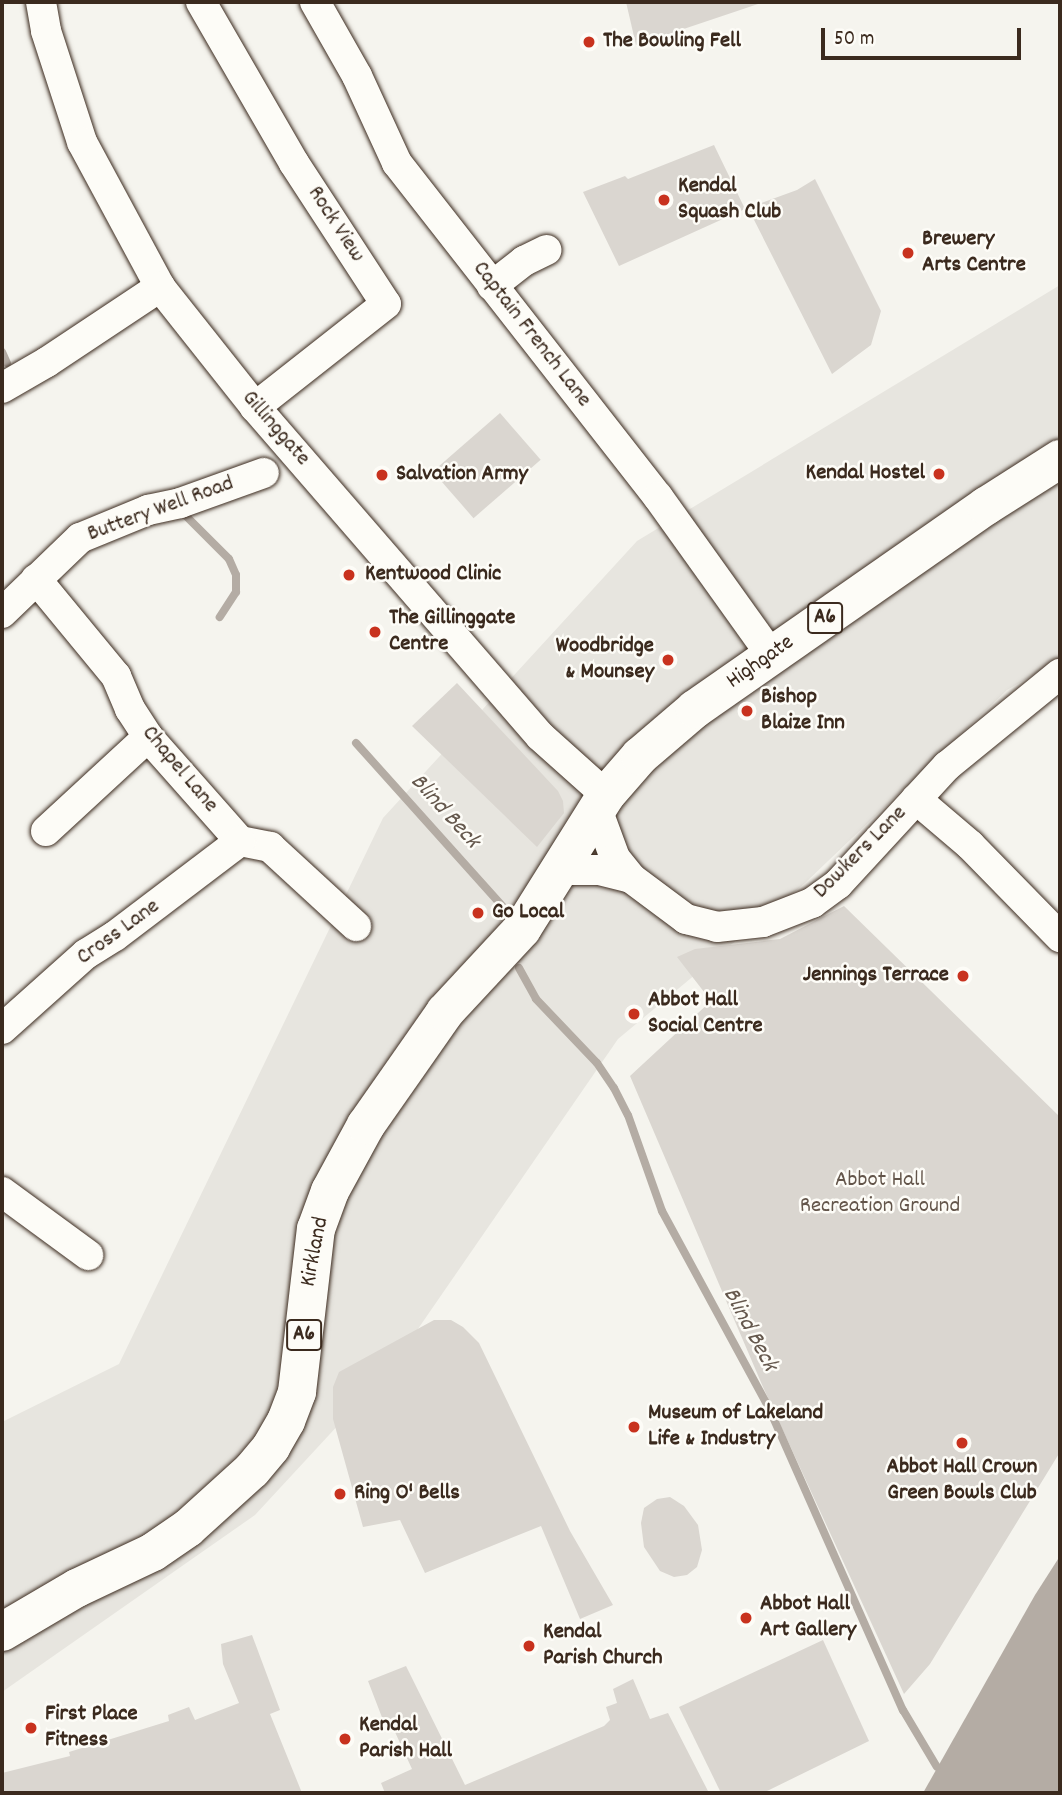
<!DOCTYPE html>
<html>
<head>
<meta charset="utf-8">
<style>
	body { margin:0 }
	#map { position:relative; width:1062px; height:1795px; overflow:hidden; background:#f5f4ee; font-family:Dekko,sans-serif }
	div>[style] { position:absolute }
	.built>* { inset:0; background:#e7e5df }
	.green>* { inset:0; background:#dad6d0; transform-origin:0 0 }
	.water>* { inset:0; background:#b4aca4 }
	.stream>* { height:8px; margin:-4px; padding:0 4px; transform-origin:4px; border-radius:4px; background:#b4aca4 }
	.roads { filter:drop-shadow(0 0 2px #3b2a1e) drop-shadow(0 0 2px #3b2a1e) }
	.minor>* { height:30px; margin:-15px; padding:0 15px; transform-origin:15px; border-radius:15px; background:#fdfcf7 }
	.highway>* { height:38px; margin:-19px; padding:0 19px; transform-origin:19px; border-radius:19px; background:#fdfcf7 }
	.dots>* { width:19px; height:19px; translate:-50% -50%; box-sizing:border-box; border:4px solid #fdfcf7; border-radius:50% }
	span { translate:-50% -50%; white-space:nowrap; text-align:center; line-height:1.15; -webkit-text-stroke:5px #fdfcf7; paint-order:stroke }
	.shield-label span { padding:2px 5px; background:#fdfcf7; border:2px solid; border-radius:5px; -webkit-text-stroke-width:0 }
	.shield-label { font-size:21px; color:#3b2a1e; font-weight:700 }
	.poi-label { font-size:23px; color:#3b2a1e; font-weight:700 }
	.left { translate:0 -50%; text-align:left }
	.right { translate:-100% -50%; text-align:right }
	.street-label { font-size:23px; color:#3b2a1e }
	.park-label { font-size:23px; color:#63554a }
	.water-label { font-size:24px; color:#65584d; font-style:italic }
	.frame { position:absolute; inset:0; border:4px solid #3b2a1e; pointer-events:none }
	.scale { position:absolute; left:821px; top:28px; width:200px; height:32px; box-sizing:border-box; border:4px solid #3b2a1e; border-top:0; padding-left:9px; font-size:21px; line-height:24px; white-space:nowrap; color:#3b2a1e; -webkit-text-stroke:5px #fdfcf7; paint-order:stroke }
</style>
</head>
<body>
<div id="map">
	<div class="built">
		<div style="clip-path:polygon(1060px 285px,1060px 659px,1007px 690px,805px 883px,618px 1039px,391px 1368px,255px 1515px,2px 1692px,2px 1422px,119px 1364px,383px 818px,637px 541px)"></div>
	</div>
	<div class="green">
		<div style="clip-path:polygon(626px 2px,764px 2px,636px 45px)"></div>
		<div style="clip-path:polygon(714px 145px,745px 209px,619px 266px,583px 192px,625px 176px,628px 179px)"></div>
		<div style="clip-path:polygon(815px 179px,881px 311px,871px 345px,832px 374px,748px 208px,797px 190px)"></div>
		<div style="left:500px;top:413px;width:62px;height:89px;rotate:49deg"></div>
		<div style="clip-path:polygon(457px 683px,558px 791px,563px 801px,564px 813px,537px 847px,412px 726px)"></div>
		<div style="clip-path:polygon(844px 906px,1060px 1117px,1060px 1452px,930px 1664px,904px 1694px,763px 1387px,630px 1076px,711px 1001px,677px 957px,695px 949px,780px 939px)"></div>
		<div style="clip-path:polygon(434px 1320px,451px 1320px,463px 1327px,479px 1343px,570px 1531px,613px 1605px,580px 1619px,541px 1526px,425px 1573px,400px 1520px,363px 1527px,333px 1419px,333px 1387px,339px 1372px)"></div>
		<div style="clip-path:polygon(670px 1497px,684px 1506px,698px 1525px,702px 1550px,697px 1567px,687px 1575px,674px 1577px,660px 1571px,644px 1547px,641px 1523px,644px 1508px,657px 1499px)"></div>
		<div style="clip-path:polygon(252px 1635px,280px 1710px,270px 1714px,302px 1793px,2px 1793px,2px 1773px,70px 1756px,69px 1752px,169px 1721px,168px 1715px,189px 1707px,195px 1720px,239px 1703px,223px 1664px,221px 1644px)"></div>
		<div style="clip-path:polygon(823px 1640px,869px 1741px,763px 1793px,721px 1793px,679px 1707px)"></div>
		<div style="clip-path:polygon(406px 1666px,465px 1785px,604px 1726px,610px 1720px,606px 1707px,617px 1703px,613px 1689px,633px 1679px,650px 1719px,668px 1713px,709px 1793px,385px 1793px,381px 1783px,412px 1769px,389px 1719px,383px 1720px,368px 1681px)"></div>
	</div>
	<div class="water">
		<div style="clip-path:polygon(1060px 1556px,1060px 1793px,923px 1793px,1035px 1595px)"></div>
	</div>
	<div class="stream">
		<div style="left:2px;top:352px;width:12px;rotate:66deg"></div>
		<div style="left:182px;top:512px;width:66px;rotate:45deg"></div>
		<div style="left:229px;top:559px;width:17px;rotate:66deg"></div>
		<div style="left:236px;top:575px;width:17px;rotate:90deg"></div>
		<div style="left:236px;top:592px;width:30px;rotate:123deg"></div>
		<div style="left:356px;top:743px;width:220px;rotate:48.1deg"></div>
		<div style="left:519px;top:968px;width:35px;rotate:61deg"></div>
		<div style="left:536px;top:999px;width:88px;rotate:46.4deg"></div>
		<div style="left:597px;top:1063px;width:30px;rotate:56deg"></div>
		<div style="left:614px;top:1088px;width:30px;rotate:63deg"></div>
		<div style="left:628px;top:1115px;width:102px;rotate:70.5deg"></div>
		<div style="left:662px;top:1211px;width:222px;rotate:61.5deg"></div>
		<div style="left:768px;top:1406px;width:333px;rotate:66.1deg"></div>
		<div style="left:903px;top:1710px;width:66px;rotate:59.2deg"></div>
	</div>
	<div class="roads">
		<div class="minor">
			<div style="left:41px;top:2px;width:29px;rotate:80deg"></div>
			<div style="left:46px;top:31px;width:117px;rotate:72deg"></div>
			<div style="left:82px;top:142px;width:165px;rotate:61.7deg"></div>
			<div style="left:160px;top:287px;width:153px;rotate:51.6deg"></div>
			<div style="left:255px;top:407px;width:435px;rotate:49.1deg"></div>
			<div style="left:540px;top:736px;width:89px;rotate:41.8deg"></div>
			<div style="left:201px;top:2px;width:186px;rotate:60deg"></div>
			<div style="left:294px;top:163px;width:168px;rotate:56.9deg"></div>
			<div style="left:386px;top:304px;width:167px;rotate:141.8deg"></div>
			<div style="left:315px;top:2px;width:85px;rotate:60.4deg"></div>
			<div style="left:357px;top:76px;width:96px;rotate:65.3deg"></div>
			<div style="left:397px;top:163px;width:424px;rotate:52deg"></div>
			<div style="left:658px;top:497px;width:194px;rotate:54.4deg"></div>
			<div style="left:492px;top:286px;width:41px;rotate:-38deg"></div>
			<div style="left:524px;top:261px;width:25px;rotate:-26deg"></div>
			<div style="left:2px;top:388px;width:52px;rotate:-30deg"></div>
			<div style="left:47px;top:362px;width:136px;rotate:-33.6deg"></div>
			<div style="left:36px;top:579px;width:126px;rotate:50.5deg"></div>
			<div style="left:116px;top:676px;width:36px;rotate:67deg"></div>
			<div style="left:130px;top:709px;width:33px;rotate:57deg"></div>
			<div style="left:148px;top:737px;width:139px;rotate:48.5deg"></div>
			<div style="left:240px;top:841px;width:31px;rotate:11deg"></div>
			<div style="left:270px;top:847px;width:117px;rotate:42.6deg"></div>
			<div style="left:2px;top:613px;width:108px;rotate:-43.9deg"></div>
			<div style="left:80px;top:538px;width:74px;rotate:-22.4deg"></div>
			<div style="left:148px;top:510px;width:33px;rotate:-12deg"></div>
			<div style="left:180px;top:503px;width:89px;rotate:-19.7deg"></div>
			<div style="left:916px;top:799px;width:71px;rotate:40.4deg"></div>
			<div style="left:970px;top:845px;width:129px;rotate:45.6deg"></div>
			<div style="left:597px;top:809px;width:52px;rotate:69.8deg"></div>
			<div style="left:615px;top:858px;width:26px;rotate:51deg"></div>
			<div style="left:631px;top:878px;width:69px;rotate:36.7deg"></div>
			<div style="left:686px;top:919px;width:32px;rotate:14deg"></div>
			<div style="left:717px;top:927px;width:46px;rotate:-6.2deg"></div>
			<div style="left:763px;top:922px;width:53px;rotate:-21.2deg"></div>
			<div style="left:812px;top:903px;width:32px;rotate:-36deg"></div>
			<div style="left:838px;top:884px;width:161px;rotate:-47.3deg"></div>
			<div style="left:947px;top:766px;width:146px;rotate:-39.2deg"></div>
			<div style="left:46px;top:831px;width:139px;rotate:-42.7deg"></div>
			<div style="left:561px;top:870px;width:38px"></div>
			<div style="left:599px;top:870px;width:33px;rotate:14deg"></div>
			<div style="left:2px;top:1029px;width:113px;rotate:-41.8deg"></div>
			<div style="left:86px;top:954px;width:34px;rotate:-32deg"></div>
			<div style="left:115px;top:936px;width:157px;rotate:-37.2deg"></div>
			<div style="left:2px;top:1192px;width:107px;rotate:36.2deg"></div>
		</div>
		<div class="highway">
			<div style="left:2px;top:1632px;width:87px;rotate:-30.4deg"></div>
			<div style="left:77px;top:1588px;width:84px;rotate:-25.3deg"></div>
			<div style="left:153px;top:1552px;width:42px;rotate:-34.4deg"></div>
			<div style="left:188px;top:1528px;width:86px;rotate:-42.2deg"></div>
			<div style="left:252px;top:1470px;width:30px;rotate:-50deg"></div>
			<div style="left:271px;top:1447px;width:30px;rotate:-60deg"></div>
			<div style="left:286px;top:1421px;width:31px;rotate:-69deg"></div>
			<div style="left:297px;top:1392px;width:164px;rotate:-83.4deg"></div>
			<div style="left:316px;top:1229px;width:40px;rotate:-69.8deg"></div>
			<div style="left:330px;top:1191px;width:75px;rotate:-61.4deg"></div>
			<div style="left:366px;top:1125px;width:138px;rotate:-55deg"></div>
			<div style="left:445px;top:1012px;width:113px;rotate:-47.1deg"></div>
			<div style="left:522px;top:929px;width:158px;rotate:-57.9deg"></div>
			<div style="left:606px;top:795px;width:52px;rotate:-48.9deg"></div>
			<div style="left:640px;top:756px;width:72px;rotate:-40.5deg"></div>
			<div style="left:695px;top:709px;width:355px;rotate:-34.9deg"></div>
			<div style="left:986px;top:506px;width:88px;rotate:-32.4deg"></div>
		</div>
	</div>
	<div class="dots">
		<div style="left:589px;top:42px;background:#c8321e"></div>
		<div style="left:664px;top:200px;background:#c8321e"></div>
		<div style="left:908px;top:253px;background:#c8321e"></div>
		<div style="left:939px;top:474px;background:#c8321e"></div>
		<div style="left:382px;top:475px;background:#c8321e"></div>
		<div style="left:349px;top:575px;background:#c8321e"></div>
		<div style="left:375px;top:632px;background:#c8321e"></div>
		<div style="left:668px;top:660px;background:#c8321e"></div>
		<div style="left:747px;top:711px;background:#c8321e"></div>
		<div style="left:478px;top:913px;background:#c8321e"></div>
		<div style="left:963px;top:976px;background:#c8321e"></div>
		<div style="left:634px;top:1014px;background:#c8321e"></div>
		<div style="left:634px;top:1427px;background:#c8321e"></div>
		<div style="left:962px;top:1443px;background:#c8321e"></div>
		<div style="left:340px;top:1494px;background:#c8321e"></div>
		<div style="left:746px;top:1618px;background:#c8321e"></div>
		<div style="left:529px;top:1646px;background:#c8321e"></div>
		<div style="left:31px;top:1728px;background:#c8321e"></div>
		<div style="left:345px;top:1739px;background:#c8321e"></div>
	</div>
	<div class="shield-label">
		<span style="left:825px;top:618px">A6</span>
		<span style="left:304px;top:1335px">A6</span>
	</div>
	<div class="poi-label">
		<span class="left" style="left:603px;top:42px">The Bowling Fell</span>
		<span class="left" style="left:678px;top:200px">Kendal<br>Squash Club</span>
		<span class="left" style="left:922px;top:253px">Brewery<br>Arts Centre</span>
		<span class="right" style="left:925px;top:474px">Kendal Hostel</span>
		<span class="left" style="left:396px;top:475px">Salvation Army</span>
		<span class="left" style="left:365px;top:575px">Kentwood Clinic</span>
		<span class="left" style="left:389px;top:632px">The Gillinggate<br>Centre</span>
		<span class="right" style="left:654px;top:660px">Woodbridge<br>&amp; Mounsey</span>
		<span class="left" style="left:761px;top:711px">Bishop<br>Blaize Inn</span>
		<span class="left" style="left:492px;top:913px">Go Local</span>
		<span class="right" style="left:949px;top:976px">Jennings Terrace</span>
		<span class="left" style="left:648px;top:1014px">Abbot Hall<br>Social Centre</span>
		<span class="left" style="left:648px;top:1427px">Museum of Lakeland<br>Life &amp; Industry</span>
		<span style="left:962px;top:1481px">Abbot Hall Crown<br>Green Bowls Club</span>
		<span class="left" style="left:354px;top:1494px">Ring O' Bells</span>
		<span class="left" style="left:760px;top:1618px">Abbot Hall<br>Art Gallery</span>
		<span class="left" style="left:543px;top:1646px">Kendal<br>Parish Church</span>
		<span class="left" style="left:45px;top:1728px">First Place<br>Fitness</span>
		<span class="left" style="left:359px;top:1739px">Kendal<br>Parish Hall</span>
	</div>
	<div class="street-label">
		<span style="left:335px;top:225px;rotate:57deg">Rock View</span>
		<span style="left:531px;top:335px;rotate:52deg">Captain French Lane</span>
		<span style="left:275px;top:429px;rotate:49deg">Gillinggate</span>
		<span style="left:161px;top:510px;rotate:-20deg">Buttery Well Road</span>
		<span style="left:761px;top:663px;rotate:-35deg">Highgate</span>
		<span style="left:179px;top:770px;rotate:50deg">Chapel Lane</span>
		<span style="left:861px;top:853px;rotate:-45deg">Dowkers Lane</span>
		<span style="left:119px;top:933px;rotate:-36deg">Cross Lane</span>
		<span style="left:316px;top:1252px;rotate:-79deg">Kirkland</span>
	</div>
	<div class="park-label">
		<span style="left:880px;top:1194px">Abbot Hall<br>Recreation Ground</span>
	</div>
	<div class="water-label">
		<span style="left:444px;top:812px;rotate:48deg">Blind Beck</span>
		<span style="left:749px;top:1330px;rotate:62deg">Blind Beck</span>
	</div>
	<div class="frame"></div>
	<div class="scale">50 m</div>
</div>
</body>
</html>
